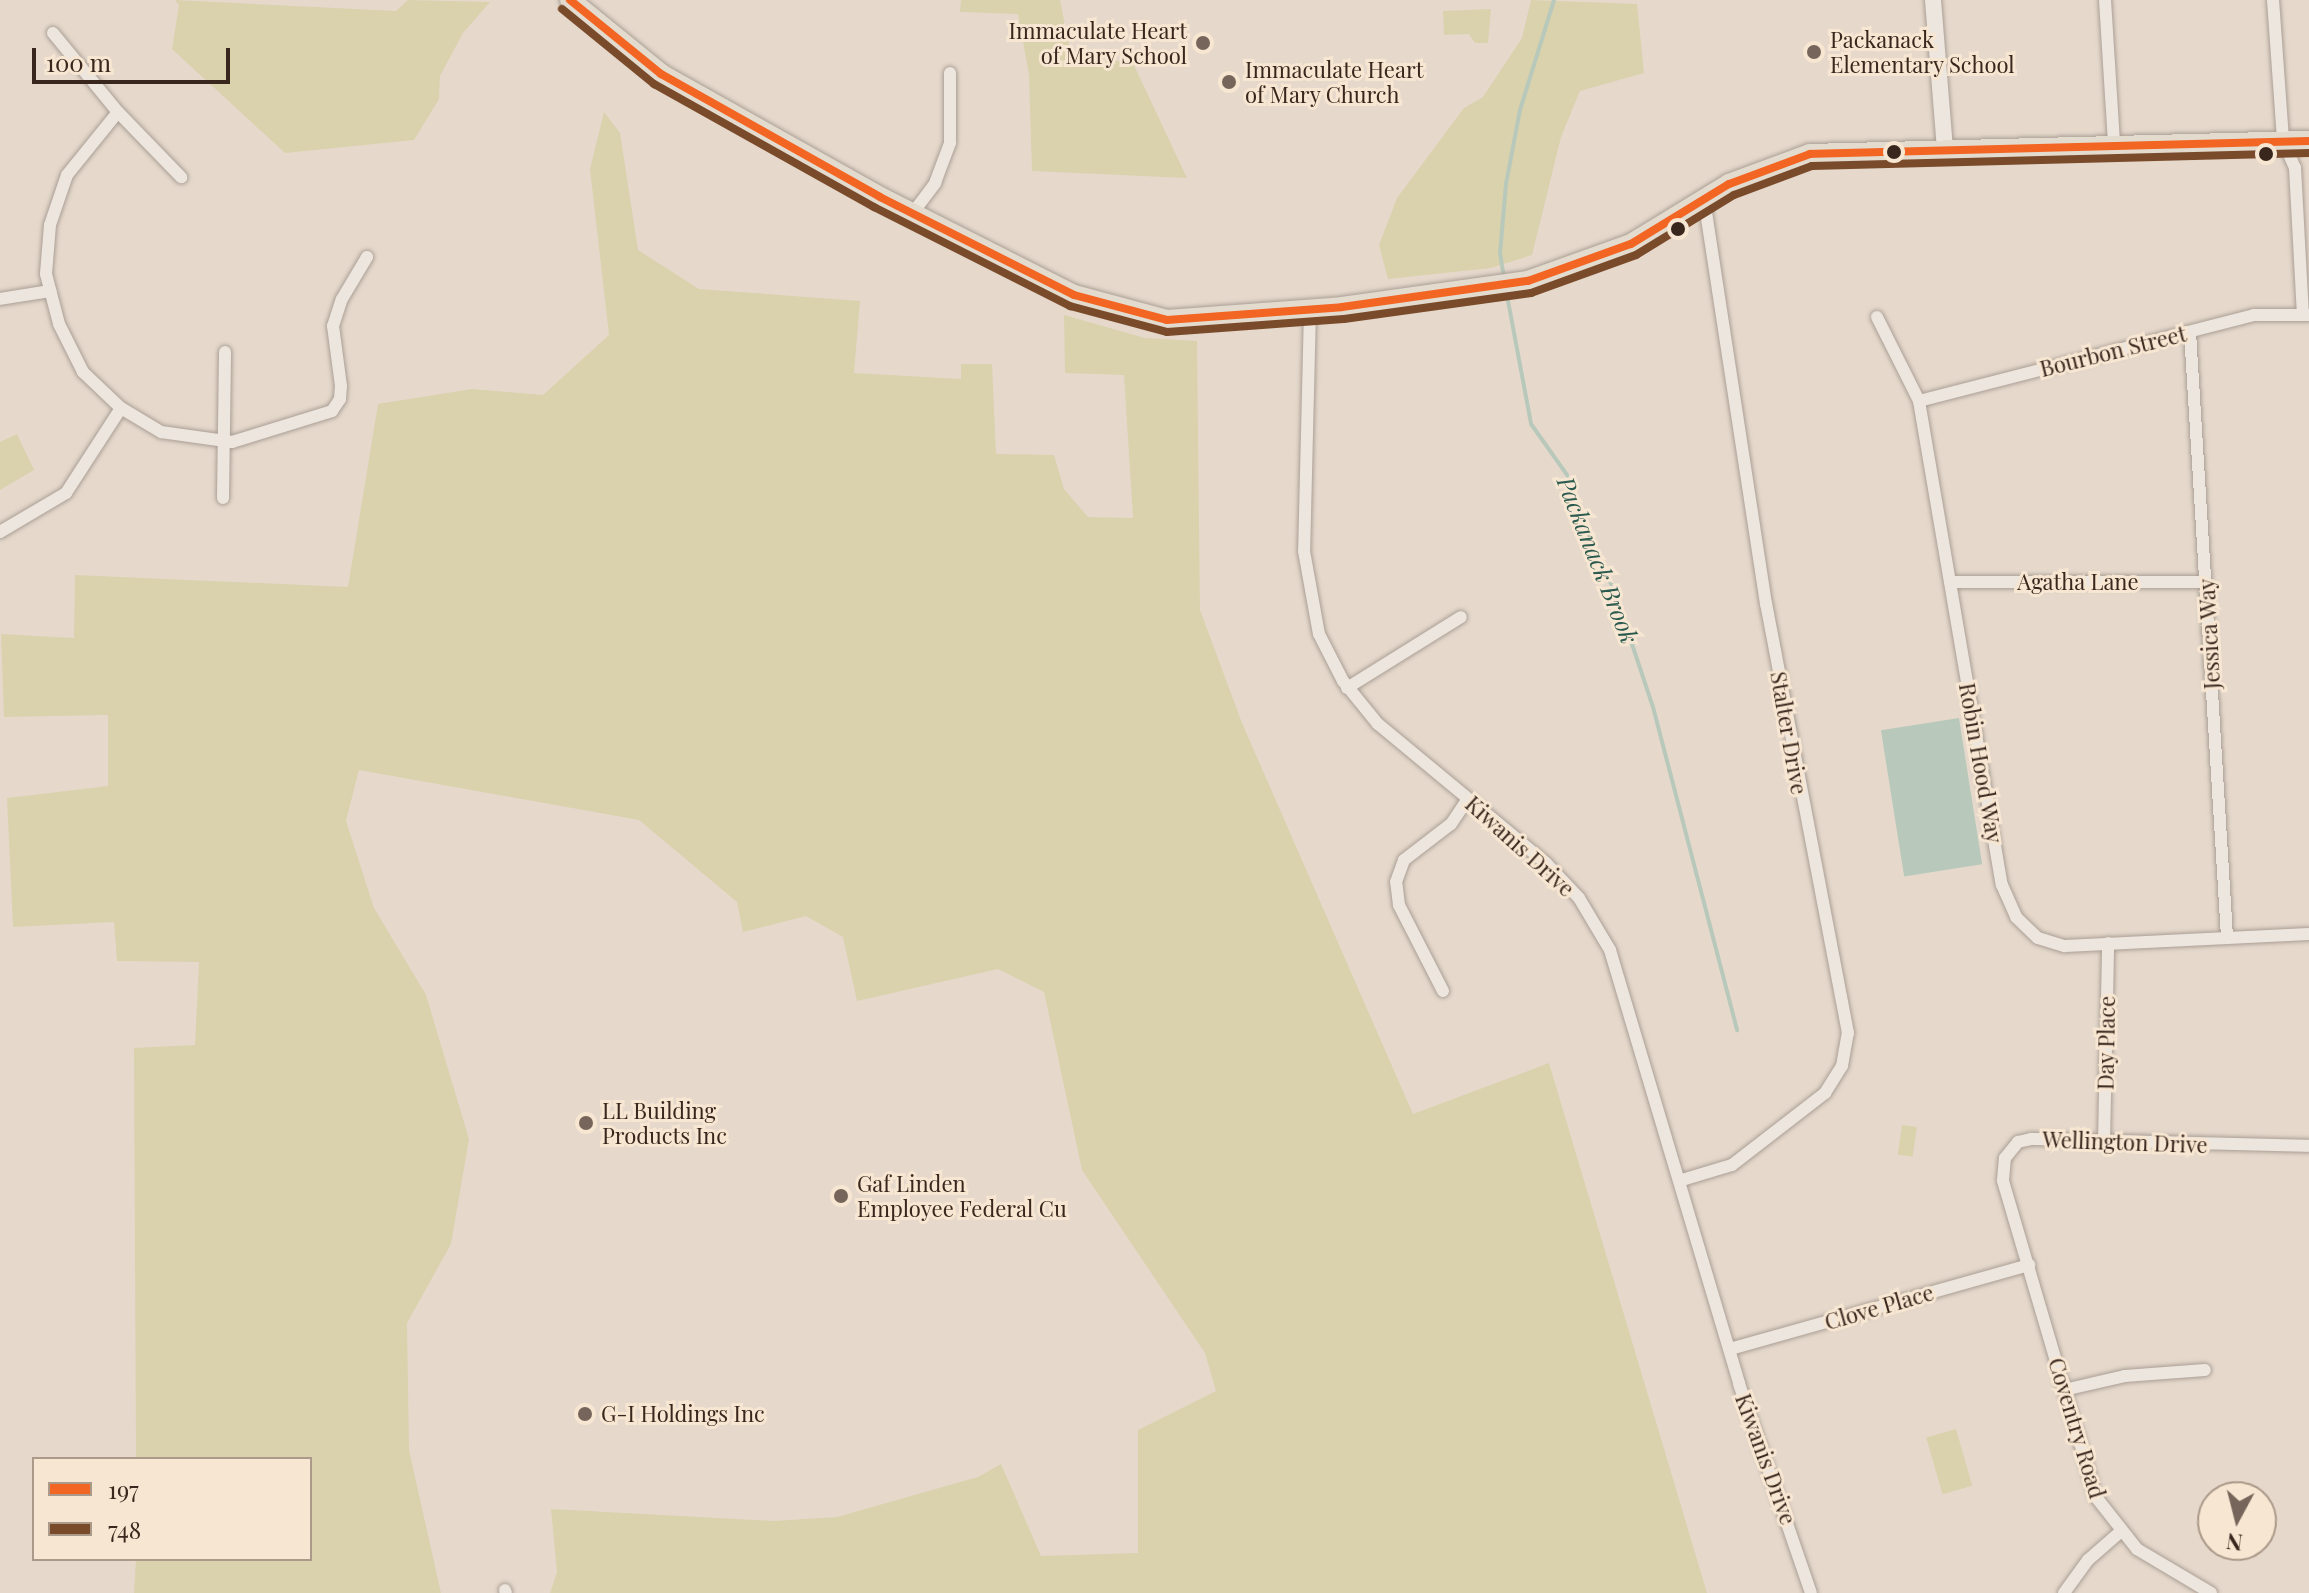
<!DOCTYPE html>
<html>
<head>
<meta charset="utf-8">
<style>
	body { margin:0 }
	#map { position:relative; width:2309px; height:1593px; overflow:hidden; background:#e6d9cc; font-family:"Playfair Display",serif }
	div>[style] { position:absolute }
	.green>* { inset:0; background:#d9d2ad; transform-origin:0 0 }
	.water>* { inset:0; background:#b8c9bb; transform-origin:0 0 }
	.stream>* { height:4px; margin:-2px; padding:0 2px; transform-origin:2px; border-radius:2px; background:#b8c9bb }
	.roads { filter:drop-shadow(0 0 2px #ab9f95) drop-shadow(0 0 2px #ab9f95) }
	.minor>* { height:12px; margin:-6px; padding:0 6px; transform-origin:6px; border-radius:6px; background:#ede6de }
	.tertiary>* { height:16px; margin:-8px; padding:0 8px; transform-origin:8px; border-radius:8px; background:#ede6de }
	.primary>* { height:20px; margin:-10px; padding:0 10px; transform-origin:10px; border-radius:10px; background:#e4dbcf }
	.bus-1>* { height:8px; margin:-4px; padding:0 4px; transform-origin:4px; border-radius:4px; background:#f26522 }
	.bus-2>* { height:8px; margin:-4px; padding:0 4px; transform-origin:4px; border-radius:4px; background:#7a4b2a }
	.dots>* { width:22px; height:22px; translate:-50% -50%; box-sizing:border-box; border:4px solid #f7e6d1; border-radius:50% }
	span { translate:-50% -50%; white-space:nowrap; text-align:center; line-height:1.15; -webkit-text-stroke:6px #f7e6d1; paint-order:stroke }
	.poi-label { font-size:22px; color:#39261d }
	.right { translate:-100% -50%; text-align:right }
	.left { translate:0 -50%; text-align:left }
	.street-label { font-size:22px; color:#39261d }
	.water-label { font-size:24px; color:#2b5a4f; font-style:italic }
	.legend { position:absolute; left:32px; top:1457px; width:280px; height:104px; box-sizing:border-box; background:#f7e6d1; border:2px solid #ab9989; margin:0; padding:10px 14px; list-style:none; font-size:24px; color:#39261d }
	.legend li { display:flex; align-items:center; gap:16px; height:40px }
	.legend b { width:40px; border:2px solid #ab9989 }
	.north { position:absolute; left:2197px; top:1481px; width:80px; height:80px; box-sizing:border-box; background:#f7e6d1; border:2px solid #ab9989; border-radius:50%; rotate:187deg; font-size:22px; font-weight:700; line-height:32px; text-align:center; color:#39261d }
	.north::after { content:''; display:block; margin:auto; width:28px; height:36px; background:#76655a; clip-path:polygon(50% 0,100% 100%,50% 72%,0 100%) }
	.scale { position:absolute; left:32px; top:48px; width:198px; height:36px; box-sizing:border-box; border:4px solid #39261d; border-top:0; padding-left:10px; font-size:24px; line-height:28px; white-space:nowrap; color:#39261d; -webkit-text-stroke:6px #f7e6d1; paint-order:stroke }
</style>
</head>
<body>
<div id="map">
	<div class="green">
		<div style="clip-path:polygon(175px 0,396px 11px,408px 0,490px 2px,463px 33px,440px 76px,439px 99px,414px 140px,285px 153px,172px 49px,179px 5px)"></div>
		<div style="clip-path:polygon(961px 0,1060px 0,1072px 60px,1132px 61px,1187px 178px,1032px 171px,1029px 75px,1018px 14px,960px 12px)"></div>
		<div style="clip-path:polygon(1531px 0,1637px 4px,1644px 73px,1580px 91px,1561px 137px,1532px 255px,1491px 268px,1388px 279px,1379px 245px,1397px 198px,1464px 108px,1483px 97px,1522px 38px)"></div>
		<div style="clip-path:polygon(1491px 9px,1488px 43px,1475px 43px,1469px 34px,1444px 35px,1443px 11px)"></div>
		<div style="clip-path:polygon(604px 112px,620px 133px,638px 250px,699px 289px,860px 301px,854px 373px,961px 379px,961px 364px,992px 364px,996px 454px,1054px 455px,1064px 489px,1088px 517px,1133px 518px,1124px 375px,1065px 373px,1064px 315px,1145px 338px,1197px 341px,1200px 610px,1242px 723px,1413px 1114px,1549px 1063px,1707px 1593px,550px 1593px,557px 1572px,551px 1509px,774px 1521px,837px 1517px,978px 1477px,1001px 1464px,1041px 1556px,1138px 1553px,1138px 1430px,1216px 1391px,1205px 1353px,1082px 1170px,1044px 992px,998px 969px,857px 1001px,843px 937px,806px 916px,743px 932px,737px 902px,639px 820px,359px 770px,346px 821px,374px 908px,426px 995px,469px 1139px,451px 1244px,407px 1323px,409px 1450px,441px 1593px,134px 1593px,136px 1559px,310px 1559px,310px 1459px,136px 1459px,134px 1048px,195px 1045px,199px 962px,117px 961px,114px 922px,13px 927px,7px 798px,108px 786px,108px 715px,4px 717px,1px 634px,74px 638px,75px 575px,348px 587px,378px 404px,472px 389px,543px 395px,609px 335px,590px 169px)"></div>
		<div style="clip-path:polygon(17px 434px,34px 470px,0 490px,0 442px)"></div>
		<div style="left:1902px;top:1125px;width:15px;height:30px;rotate:8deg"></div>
		<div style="left:1956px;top:1429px;width:59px;height:31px;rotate:74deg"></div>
	</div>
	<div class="water">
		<div style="left:1959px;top:718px;width:148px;height:79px;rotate:81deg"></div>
	</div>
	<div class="stream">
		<div style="left:1504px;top:278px;width:24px;rotate:-99deg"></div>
		<div style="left:1500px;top:254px;width:70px;rotate:-85.1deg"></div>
		<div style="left:1506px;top:184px;width:75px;rotate:-79.3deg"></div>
		<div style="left:1520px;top:110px;width:115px;rotate:-72.8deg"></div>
		<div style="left:1506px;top:290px;width:136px;rotate:79.4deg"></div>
		<div style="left:1531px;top:424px;width:67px;rotate:54.7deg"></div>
		<div style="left:1570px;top:479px;width:26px;rotate:81deg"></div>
		<div style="left:1574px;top:505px;width:94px;rotate:64.8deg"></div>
		<div style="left:1614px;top:590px;width:123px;rotate:71.6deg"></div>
		<div style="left:1653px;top:707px;width:334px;rotate:75.4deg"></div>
	</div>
	<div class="roads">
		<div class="minor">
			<div style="left:2105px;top:0;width:144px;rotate:86.4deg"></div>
			<div style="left:2273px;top:0;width:141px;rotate:85.9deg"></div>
			<div style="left:2283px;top:141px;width:30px;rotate:66deg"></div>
			<div style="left:2295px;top:168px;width:147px;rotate:86.9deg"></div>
			<div style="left:53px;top:33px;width:102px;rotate:50.6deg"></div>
			<div style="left:118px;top:112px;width:91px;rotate:45.9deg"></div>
			<div style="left:118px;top:112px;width:81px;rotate:129deg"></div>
			<div style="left:67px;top:175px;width:53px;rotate:108.8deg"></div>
			<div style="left:50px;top:225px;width:49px;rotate:94.7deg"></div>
			<div style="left:46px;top:274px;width:52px;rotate:75.4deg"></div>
			<div style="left:59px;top:324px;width:54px;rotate:63.4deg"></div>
			<div style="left:83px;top:372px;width:52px;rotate:43.5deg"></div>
			<div style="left:121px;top:408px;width:47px;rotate:31deg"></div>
			<div style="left:161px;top:432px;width:72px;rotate:8deg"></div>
			<div style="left:232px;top:442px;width:105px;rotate:-17.2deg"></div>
			<div style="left:332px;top:411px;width:14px;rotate:-56deg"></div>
			<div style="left:340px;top:399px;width:13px;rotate:-86deg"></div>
			<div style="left:341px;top:386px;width:61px;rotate:-97.6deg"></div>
			<div style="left:333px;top:326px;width:28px;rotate:-72deg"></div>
			<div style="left:342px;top:299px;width:49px;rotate:-59.2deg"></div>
			<div style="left:912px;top:214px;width:39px;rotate:-53deg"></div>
			<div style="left:935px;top:183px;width:43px;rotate:-69.4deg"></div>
			<div style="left:950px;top:143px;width:70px;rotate:-90deg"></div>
			<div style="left:0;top:299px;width:51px;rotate:-9.1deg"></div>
			<div style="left:1310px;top:310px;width:241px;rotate:91.4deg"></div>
			<div style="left:1304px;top:551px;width:84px;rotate:79.8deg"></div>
			<div style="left:1319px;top:634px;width:53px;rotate:62.9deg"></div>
			<div style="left:1343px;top:681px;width:55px;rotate:50.9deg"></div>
			<div style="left:1378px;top:724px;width:218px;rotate:39.6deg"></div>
			<div style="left:1546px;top:863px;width:48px;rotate:46.7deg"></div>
			<div style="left:1579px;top:898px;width:61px;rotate:59.2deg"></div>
			<div style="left:1610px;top:950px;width:453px;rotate:73.4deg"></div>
			<div style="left:1739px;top:1384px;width:221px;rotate:71deg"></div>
			<div style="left:1877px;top:317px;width:94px;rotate:63.4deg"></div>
			<div style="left:1919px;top:401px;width:491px;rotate:80.3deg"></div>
			<div style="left:2002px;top:885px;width:35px;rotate:66deg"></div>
			<div style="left:2016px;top:917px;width:30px;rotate:44deg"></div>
			<div style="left:2038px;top:938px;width:28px;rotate:17deg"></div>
			<div style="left:2065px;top:946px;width:244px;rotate:-2.8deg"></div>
			<div style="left:2190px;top:332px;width:606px;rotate:86.5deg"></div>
			<div style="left:1919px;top:401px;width:346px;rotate:-14.4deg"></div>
			<div style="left:2254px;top:315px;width:55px"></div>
			<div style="left:223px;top:498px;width:146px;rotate:-89.2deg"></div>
			<div style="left:0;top:532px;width:77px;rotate:-30.6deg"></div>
			<div style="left:66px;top:493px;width:101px;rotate:-57.1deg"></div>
			<div style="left:1950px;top:582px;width:256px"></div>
			<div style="left:1347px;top:688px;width:134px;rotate:-31.9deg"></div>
			<div style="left:1443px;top:991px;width:97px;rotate:-117.1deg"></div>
			<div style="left:1399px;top:905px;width:23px;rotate:-97deg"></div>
			<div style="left:1396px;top:882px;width:23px;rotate:-70deg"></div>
			<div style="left:1404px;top:860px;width:59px;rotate:-37.5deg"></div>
			<div style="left:1451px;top:824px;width:30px;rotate:-56deg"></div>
			<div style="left:2104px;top:1142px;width:199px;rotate:-88.8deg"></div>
			<div style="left:1682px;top:1180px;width:52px;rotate:-16.7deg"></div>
			<div style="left:1732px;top:1165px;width:118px;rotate:-37.7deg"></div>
			<div style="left:1825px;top:1093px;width:32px;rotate:-58deg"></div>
			<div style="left:1842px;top:1066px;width:34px;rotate:-80deg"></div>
			<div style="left:1848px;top:1033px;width:437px;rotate:-100.8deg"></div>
			<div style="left:1766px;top:604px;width:411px;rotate:-98.7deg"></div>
			<div style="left:1730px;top:1349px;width:311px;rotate:-15.7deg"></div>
			<div style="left:2064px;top:1390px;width:63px;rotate:-12.9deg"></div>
			<div style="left:2125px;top:1376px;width:80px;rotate:-4.3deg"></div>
			<div style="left:505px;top:1590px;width:3px;rotate:72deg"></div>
			<div style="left:2064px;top:1593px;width:41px;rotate:-54deg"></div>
			<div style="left:2088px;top:1560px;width:43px;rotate:-41.2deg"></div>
			<div style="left:2211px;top:1593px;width:86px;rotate:-149.3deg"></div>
			<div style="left:2137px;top:1549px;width:66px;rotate:-128.3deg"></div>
			<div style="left:2096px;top:1497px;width:330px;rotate:-106.4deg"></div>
			<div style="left:2003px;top:1180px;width:22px;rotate:-85deg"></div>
			<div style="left:2005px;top:1158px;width:21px;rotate:-51deg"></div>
			<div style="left:2018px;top:1142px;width:13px;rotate:-13deg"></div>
			<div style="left:2031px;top:1139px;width:278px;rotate:1.4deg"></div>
		</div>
		<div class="tertiary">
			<div style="left:1933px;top:0;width:148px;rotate:85.4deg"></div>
		</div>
		<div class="primary">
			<div style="left:570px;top:0;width:117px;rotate:39.1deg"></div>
			<div style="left:661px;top:74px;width:251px;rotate:29.3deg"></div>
			<div style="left:880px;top:197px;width:217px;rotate:26.8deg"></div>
			<div style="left:1074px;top:295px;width:96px;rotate:15deg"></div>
			<div style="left:1167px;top:320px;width:175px;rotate:-4.2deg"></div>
			<div style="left:1342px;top:307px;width:188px;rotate:-8deg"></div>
			<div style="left:1528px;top:281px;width:109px;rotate:-19.8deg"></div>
			<div style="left:1631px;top:244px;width:115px;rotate:-31.5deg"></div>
			<div style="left:1729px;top:184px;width:86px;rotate:-20.3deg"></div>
			<div style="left:1810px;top:154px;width:499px;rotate:-1.5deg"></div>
		</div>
	</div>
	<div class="bus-1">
		<div style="left:570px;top:0;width:117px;rotate:39.1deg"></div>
		<div style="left:661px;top:74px;width:251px;rotate:29.3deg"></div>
		<div style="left:880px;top:197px;width:217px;rotate:26.8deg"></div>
		<div style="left:1074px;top:295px;width:96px;rotate:15deg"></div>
		<div style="left:1167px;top:320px;width:175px;rotate:-4.2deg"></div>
		<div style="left:1342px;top:307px;width:188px;rotate:-8deg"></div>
		<div style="left:1528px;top:281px;width:109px;rotate:-19.8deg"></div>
		<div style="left:1631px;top:244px;width:115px;rotate:-31.5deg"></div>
		<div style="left:1729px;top:184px;width:86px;rotate:-20.3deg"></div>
		<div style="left:1810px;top:154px;width:499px;rotate:-1.5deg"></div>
	</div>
	<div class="bus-2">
		<div style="left:562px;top:9px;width:119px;rotate:39.2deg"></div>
		<div style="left:654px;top:84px;width:252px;rotate:29.2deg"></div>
		<div style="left:874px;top:207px;width:220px;rotate:26.8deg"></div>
		<div style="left:1070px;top:306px;width:100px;rotate:15deg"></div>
		<div style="left:1167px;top:332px;width:177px;rotate:-4.2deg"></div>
		<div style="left:1344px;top:319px;width:189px;rotate:-7.9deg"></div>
		<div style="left:1531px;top:293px;width:112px;rotate:-19.9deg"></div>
		<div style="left:1636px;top:255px;width:115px;rotate:-31.5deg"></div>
		<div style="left:1734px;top:195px;width:83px;rotate:-20.4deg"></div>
		<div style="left:1812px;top:166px;width:497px;rotate:-1.5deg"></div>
	</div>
	<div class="dots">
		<div style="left:1203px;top:43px;background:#76655a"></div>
		<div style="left:1814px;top:52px;background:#76655a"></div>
		<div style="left:1229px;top:82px;background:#76655a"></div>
		<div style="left:1894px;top:152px;background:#39261d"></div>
		<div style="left:2266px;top:154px;background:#39261d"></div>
		<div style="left:1678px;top:229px;background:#39261d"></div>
		<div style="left:586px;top:1123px;background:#76655a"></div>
		<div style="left:841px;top:1196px;background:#76655a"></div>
		<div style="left:585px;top:1414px;background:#76655a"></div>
	</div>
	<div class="poi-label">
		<span class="right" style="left:1187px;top:43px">Immaculate Heart<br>of Mary School</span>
		<span class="left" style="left:1830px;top:52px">Packanack<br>Elementary School</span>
		<span class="left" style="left:1245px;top:82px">Immaculate Heart<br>of Mary Church</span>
		<span class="left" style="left:602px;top:1123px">LL Building<br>Products Inc</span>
		<span class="left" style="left:857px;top:1196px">Gaf Linden<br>Employee Federal Cu</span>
		<span class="left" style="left:601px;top:1414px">G-I Holdings Inc</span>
	</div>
	<div class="street-label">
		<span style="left:2113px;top:351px;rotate:-14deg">Bourbon Street</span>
		<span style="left:2078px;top:582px">Agatha Lane</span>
		<span style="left:2209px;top:634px;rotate:-93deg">Jessica Way</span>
		<span style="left:1789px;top:733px;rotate:80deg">Stalter Drive</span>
		<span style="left:1981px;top:763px;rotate:80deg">Robin Hood Way</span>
		<span style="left:1520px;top:846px;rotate:42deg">Kiwanis Drive</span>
		<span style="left:2106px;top:1043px;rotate:-89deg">Day Place</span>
		<span style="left:2125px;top:1142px;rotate:2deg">Wellington Drive</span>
		<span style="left:1879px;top:1307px;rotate:-16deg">Clove Place</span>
		<span style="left:2077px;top:1428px;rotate:73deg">Coventry Road</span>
		<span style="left:1766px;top:1459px;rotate:70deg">Kiwanis Drive</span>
	</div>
	<div class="water-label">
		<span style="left:1598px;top:560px;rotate:68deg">Packanack Brook</span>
	</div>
	<ul class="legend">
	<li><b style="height:10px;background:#f26522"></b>197</li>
	<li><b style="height:10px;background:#7a4b2a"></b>748</li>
	</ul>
	<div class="north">N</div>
	<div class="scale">100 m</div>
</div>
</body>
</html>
